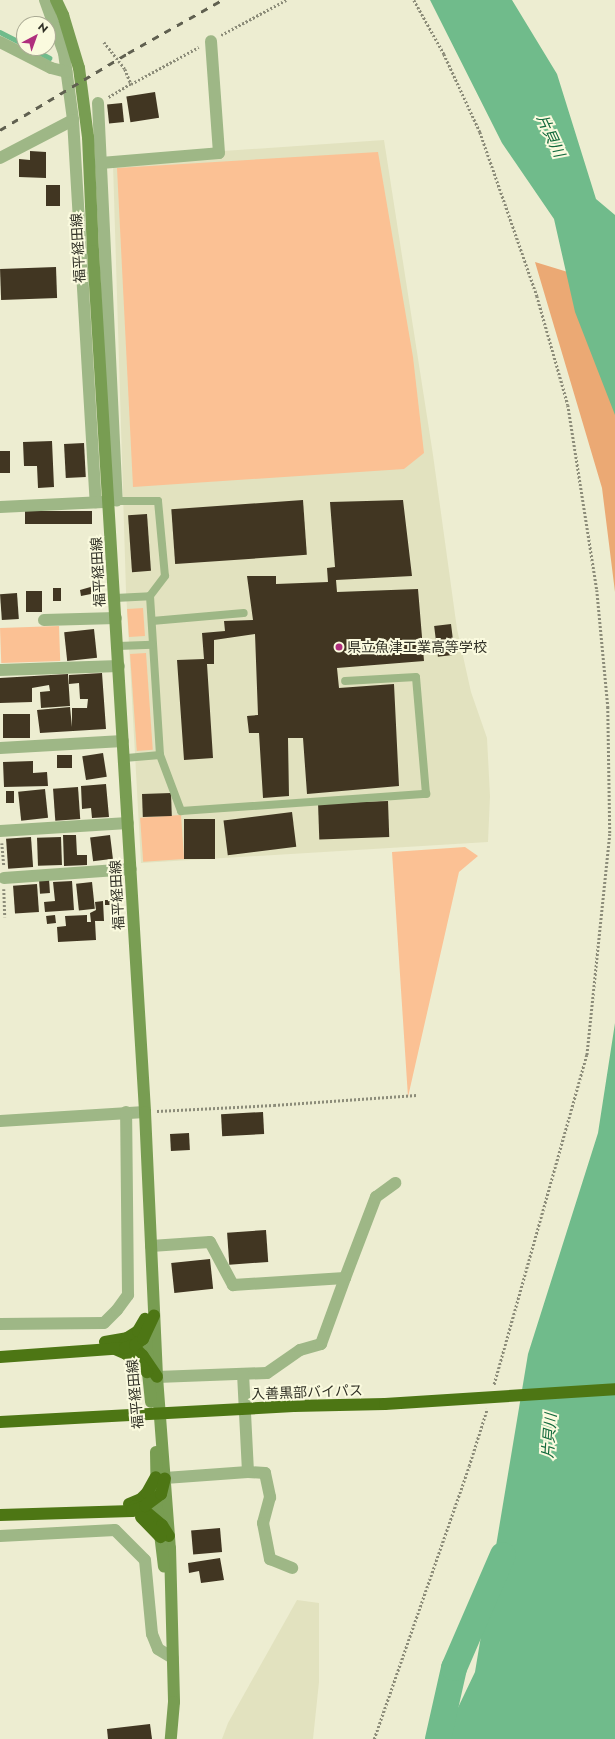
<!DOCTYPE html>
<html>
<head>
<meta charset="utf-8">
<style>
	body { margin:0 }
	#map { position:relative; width:615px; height:1739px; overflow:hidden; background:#ededd1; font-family:Jost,"Noto Sans JP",sans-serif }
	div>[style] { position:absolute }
	.built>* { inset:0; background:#e2e2bf }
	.green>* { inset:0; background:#fbc194; transform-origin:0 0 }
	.forest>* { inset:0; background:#eba974 }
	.water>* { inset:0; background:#70bb8b }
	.stream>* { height:4.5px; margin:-2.25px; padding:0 2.25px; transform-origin:2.25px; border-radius:2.25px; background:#70bb8b }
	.river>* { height:26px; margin:-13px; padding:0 13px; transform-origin:13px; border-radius:13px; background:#70bb8b }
	.building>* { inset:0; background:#413622; transform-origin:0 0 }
	.path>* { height:2.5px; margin-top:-1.25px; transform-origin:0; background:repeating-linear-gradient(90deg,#8c8c79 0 2px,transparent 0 4px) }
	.lane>* { height:8px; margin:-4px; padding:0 4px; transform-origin:4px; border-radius:4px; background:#9eb786 }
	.street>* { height:12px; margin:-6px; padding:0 6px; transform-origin:6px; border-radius:6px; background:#9eb786 }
	.secondary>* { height:12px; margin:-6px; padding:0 6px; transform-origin:6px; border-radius:6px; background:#789d52 }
	.highway>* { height:12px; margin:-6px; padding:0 6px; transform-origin:6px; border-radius:6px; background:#4d7614 }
	.rail>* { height:3px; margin-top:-1.5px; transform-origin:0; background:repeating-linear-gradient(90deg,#606050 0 7px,transparent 0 14px) }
	.highway-bridge>* { height:12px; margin:-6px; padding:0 6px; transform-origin:6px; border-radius:6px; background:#4d7614 }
	.dots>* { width:11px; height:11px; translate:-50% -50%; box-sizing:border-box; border:2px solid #fafade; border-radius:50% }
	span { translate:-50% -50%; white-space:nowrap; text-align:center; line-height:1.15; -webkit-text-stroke:4px #fafade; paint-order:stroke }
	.street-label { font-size:14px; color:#313126 }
	.poi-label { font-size:14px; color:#313126 }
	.left { translate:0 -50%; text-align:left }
	.water-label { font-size:15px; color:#12693c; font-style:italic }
	.north { position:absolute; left:16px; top:16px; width:40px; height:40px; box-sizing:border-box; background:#fafade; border:1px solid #aaaa94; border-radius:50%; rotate:41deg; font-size:11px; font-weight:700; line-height:16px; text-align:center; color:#313126 }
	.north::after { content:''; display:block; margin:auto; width:14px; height:18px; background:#af2f7d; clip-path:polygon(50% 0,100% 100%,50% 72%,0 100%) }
</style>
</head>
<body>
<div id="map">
	<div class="built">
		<div style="clip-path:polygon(384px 140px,433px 455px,457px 629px,471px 692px,487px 738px,490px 796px,488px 842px,141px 863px,126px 591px,113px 164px,224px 157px,223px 151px)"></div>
		<div style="clip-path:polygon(297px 1600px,319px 1603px,319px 1682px,313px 1739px,222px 1739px,228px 1723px)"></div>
	</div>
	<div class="green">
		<div style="clip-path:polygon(378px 152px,413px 357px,424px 453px,404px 469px,133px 487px,117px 168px)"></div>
		<div style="left:143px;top:608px;width:28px;height:16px;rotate:86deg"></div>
		<div style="left:59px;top:626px;width:35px;height:59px;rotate:88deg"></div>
		<div style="left:146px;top:653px;width:97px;height:16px;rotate:86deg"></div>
		<div style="left:181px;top:815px;width:44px;height:41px;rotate:86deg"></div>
		<div style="clip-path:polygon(465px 847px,478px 856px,459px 872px,408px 1097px,392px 852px)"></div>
	</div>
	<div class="forest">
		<div style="clip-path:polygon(535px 262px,607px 284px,615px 294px,615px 592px,602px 488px)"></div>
	</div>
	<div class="water">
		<div style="clip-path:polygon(430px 0,512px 0,557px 74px,596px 199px,615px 215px,615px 415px,575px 312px,554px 219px,502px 143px)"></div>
		<div style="clip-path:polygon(615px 1023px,615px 1739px,443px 1739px,475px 1672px,528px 1354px,598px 1133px)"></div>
	</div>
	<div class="stream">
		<div style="left:0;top:32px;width:27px;rotate:27deg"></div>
		<div style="left:31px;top:48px;width:21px;rotate:28deg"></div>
	</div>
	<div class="river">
		<div style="left:438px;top:1739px;width:73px;rotate:-77.3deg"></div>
		<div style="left:454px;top:1668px;width:123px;rotate:-66.6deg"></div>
	</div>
	<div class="building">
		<div style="left:155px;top:92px;width:26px;height:29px;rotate:81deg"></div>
		<div style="left:122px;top:103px;width:19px;height:15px;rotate:84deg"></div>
		<div style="clip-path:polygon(30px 151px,46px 152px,46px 178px,19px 177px,19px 159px,30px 160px)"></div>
		<div style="left:46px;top:185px;width:14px;height:21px"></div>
		<div style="left:56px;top:267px;width:31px;height:56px;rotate:88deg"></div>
		<div style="clip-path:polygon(52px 441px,54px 487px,38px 488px,37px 466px,24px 466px,23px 442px)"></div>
		<div style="left:84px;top:443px;width:34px;height:20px;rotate:87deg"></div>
		<div style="left:0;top:451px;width:10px;height:22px"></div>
		<div style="left:303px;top:500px;width:55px;height:132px;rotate:86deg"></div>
		<div style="clip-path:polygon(403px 500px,412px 576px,336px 580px,337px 592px,418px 589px,424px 661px,337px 668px,339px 688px,394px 684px,399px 786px,307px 794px,303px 738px,288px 738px,289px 796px,263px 798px,259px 733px,249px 733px,247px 716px,258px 715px,255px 634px,214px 640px,214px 664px,207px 664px,213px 758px,184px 760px,177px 660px,204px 659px,202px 633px,225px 631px,224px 621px,253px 620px,247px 576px,276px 576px,276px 584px,328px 582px,327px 568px,335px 567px,330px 502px)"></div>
		<div style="left:92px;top:511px;width:13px;height:67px;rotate:90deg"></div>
		<div style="left:147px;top:514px;width:57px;height:19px;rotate:86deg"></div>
		<div style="clip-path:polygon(94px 586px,96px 593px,81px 596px,80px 590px)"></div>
		<div style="left:61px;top:588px;width:13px;height:8px;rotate:90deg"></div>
		<div style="left:26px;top:591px;width:16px;height:21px"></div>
		<div style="left:17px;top:593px;width:26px;height:17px;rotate:86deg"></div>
		<div style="left:451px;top:624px;width:31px;height:17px;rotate:83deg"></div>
		<div style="left:94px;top:629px;width:29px;height:30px;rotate:84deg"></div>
		<div style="clip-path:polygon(102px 673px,106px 729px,40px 733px,37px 710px,70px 707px,72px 727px,72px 708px,87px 708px,88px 699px,80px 699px,79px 683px,69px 684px,69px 675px)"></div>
		<div style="clip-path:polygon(68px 674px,70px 706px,41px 708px,40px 692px,50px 691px,49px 685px,32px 688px,32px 702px,0 703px,0 678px)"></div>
		<div style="left:3px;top:714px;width:27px;height:24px"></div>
		<div style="left:103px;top:753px;width:24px;height:21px;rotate:81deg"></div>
		<div style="left:57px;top:755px;width:15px;height:13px"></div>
		<div style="clip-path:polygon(33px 761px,33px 773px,47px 772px,48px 786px,4px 787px,3px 762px)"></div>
		<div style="clip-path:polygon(106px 784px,109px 817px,92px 818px,91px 808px,82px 809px,81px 786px)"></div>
		<div style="left:78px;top:787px;width:32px;height:25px;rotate:86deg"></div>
		<div style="left:45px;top:789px;width:29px;height:27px;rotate:84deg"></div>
		<div style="left:6px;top:791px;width:8px;height:12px"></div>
		<div style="left:171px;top:793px;width:23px;height:29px;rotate:88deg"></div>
		<div style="left:388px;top:801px;width:36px;height:70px;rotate:88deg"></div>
		<div style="left:292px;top:812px;width:35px;height:69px;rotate:83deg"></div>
		<div style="left:184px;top:819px;width:31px;height:40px"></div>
		<div style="clip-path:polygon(63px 835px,76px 835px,77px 855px,87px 855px,87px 865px,64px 866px)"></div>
		<div style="left:110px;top:835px;width:24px;height:20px;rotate:83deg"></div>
		<div style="left:31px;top:837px;width:30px;height:25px;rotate:86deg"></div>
		<div style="left:61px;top:837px;width:28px;height:24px;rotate:88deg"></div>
		<div style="left:49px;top:879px;width:14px;height:10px;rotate:86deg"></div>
		<div style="clip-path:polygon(72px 881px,74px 910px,45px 912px,44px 902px,55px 901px,53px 882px)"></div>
		<div style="left:92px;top:882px;width:27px;height:16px;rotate:84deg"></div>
		<div style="left:37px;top:884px;width:28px;height:24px;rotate:86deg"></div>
		<div style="left:117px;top:900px;width:5px;height:12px;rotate:90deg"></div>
		<div style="clip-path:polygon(103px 901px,104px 921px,95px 921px,96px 940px,58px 942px,57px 927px,66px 926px,65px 916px,87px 915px,87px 922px,91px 922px,90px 913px,96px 910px,95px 902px)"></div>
		<div style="left:55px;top:915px;width:8px;height:9px;rotate:83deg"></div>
		<div style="left:263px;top:1112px;width:22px;height:42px;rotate:87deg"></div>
		<div style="left:189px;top:1133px;width:17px;height:19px;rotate:87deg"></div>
		<div style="left:266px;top:1230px;width:32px;height:39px;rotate:86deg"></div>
		<div style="left:210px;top:1259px;width:30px;height:39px;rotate:84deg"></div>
		<div style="left:220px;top:1528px;width:24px;height:29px;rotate:85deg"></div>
		<div style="clip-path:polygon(220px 1558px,224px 1580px,201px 1583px,199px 1571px,189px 1573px,188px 1563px)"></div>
		<div style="clip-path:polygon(150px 1724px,152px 1739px,108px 1739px,107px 1729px)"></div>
	</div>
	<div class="path">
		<div style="left:414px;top:0;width:62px;rotate:60.9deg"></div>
		<div style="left:444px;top:54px;width:86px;rotate:65.2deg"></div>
		<div style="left:480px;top:132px;width:174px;rotate:70.8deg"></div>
		<div style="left:537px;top:296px;width:113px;rotate:74.1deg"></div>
		<div style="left:568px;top:405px;width:187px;rotate:81.1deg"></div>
		<div style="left:597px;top:590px;width:118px;rotate:84.6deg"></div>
		<div style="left:608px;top:707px;width:127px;rotate:89.1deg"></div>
		<div style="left:610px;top:834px;width:222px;rotate:95.9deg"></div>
		<div style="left:587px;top:1055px;width:343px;rotate:105.7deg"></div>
		<div style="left:221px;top:35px;width:74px;rotate:-28.3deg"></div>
		<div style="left:104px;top:42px;width:34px;rotate:52deg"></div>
		<div style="left:125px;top:69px;width:16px;rotate:68deg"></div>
		<div style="left:131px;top:84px;width:26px;rotate:149deg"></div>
		<div style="left:131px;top:84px;width:77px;rotate:-28.6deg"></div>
		<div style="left:2px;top:843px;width:23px;rotate:85deg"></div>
		<div style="left:4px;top:889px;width:28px;rotate:88deg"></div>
		<div style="left:157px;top:1111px;width:117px;rotate:-2.9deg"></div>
		<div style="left:274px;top:1105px;width:143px;rotate:-4deg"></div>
		<div style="left:374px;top:1739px;width:289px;rotate:-70.8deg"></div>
		<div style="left:469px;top:1466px;width:60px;rotate:-72.5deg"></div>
	</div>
	<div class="lane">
		<div style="left:117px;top:501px;width:41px"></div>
		<div style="left:158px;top:501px;width:75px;rotate:84.7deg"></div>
		<div style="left:165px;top:576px;width:25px;rotate:127deg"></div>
		<div style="left:115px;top:598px;width:35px;rotate:-3deg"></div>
		<div style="left:150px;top:596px;width:159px;rotate:86.4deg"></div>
		<div style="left:160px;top:755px;width:36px;rotate:175deg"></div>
		<div style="left:152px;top:621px;width:92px;rotate:-5deg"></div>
		<div style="left:118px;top:646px;width:34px;rotate:-2deg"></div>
		<div style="left:160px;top:755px;width:60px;rotate:69.4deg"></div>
		<div style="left:181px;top:811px;width:246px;rotate:-4deg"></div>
		<div style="left:426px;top:794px;width:117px;rotate:-94.9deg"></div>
		<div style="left:416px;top:677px;width:71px;rotate:176.8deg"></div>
	</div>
	<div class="street">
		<div style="left:45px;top:0;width:56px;rotate:70.3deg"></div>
		<div style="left:64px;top:53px;width:68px;rotate:82.3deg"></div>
		<div style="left:73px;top:120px;width:383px;rotate:86.6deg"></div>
		<div style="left:0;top:42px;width:57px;rotate:27deg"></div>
		<div style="left:51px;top:68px;width:16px;rotate:14deg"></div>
		<div style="left:98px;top:103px;width:398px;rotate:87.3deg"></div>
		<div style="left:0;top:158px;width:82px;rotate:-27.5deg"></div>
		<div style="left:101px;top:163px;width:118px;rotate:-4.8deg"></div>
		<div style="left:219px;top:153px;width:112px;rotate:-94.1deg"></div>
		<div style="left:0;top:507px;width:104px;rotate:-2.8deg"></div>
		<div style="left:44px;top:620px;width:72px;rotate:-1.6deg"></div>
		<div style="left:0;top:670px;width:119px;rotate:-1.9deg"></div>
		<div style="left:0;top:748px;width:123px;rotate:-3.3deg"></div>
		<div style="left:0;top:831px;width:128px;rotate:-3.6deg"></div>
		<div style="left:4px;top:878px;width:127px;rotate:-4.1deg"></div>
		<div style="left:0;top:1121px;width:145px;rotate:-3.6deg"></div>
		<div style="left:151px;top:1246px;width:59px;rotate:-3.9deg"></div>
		<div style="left:210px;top:1242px;width:49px;rotate:61.9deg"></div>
		<div style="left:233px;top:1285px;width:112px;rotate:-3.6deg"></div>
		<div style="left:345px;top:1278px;width:87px;rotate:-69.1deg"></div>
		<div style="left:376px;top:1197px;width:24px;rotate:-36deg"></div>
		<div style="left:0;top:1324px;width:104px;rotate:-0.6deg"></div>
		<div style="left:104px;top:1323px;width:18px;rotate:-45deg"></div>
		<div style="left:117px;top:1310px;width:19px;rotate:-54deg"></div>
		<div style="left:128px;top:1295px;width:183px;rotate:-90.6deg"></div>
		<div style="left:157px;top:1377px;width:110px;rotate:-2.1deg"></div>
		<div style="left:267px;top:1373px;width:40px;rotate:-34.9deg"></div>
		<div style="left:300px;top:1350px;width:22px;rotate:-16deg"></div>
		<div style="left:321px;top:1344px;width:70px;rotate:-70deg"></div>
		<div style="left:248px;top:1472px;width:17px;rotate:3deg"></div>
		<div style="left:265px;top:1473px;width:25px;rotate:78deg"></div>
		<div style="left:270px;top:1497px;width:27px;rotate:105deg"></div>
		<div style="left:263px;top:1523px;width:37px;rotate:79deg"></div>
		<div style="left:270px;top:1559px;width:24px;rotate:22deg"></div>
		<div style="left:165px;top:1478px;width:83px;rotate:-4.1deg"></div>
		<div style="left:248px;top:1472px;width:98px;rotate:-92.9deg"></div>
		<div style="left:0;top:1536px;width:115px;rotate:-3deg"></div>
		<div style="left:115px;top:1530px;width:42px;rotate:45deg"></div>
		<div style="left:145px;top:1560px;width:74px;rotate:84.6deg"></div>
		<div style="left:152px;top:1634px;width:16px;rotate:68deg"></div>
		<div style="left:158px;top:1649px;width:17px;rotate:31deg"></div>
	</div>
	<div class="secondary">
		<div style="left:56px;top:0;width:17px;rotate:65deg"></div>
		<div style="left:63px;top:15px;width:55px;rotate:73.2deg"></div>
		<div style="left:79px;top:68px;width:70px;rotate:82.6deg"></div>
		<div style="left:88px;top:137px;width:114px;rotate:87.5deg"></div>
		<div style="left:93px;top:251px;width:863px;rotate:86.54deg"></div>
		<div style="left:145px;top:1112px;width:265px;rotate:87.4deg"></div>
		<div style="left:157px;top:1377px;width:171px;rotate:85.7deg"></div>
		<div style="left:170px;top:1548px;width:154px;rotate:88.5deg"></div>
		<div style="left:174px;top:1702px;width:37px;rotate:95deg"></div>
		<div style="left:146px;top:1328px;width:45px;rotate:87.5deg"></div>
		<div style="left:148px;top:1373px;width:29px;rotate:84deg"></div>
		<div style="left:156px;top:1452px;width:57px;rotate:89deg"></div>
		<div style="left:157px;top:1509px;width:58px;rotate:83.1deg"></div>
	</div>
	<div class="highway">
		<div style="left:105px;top:1342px;width:22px;rotate:-10deg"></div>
		<div style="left:127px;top:1338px;width:13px;rotate:-32deg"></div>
		<div style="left:138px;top:1331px;width:14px;rotate:-60deg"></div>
		<div style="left:125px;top:1344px;width:13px;rotate:27deg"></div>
		<div style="left:137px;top:1350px;width:8px;rotate:45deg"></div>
		<div style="left:143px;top:1356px;width:25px;rotate:56deg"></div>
		<div style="left:115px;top:1349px;width:12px;rotate:24deg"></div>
		<div style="left:126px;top:1354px;width:17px;rotate:36deg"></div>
		<div style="left:140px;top:1364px;width:11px;rotate:49deg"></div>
		<div style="left:0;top:1357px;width:125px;rotate:-4.1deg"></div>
		<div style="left:125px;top:1348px;width:10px;rotate:-17deg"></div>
		<div style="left:135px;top:1345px;width:10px;rotate:-37deg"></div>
		<div style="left:143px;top:1339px;width:26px;rotate:-65deg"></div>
		<div style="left:294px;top:1406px;width:91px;rotate:-1.3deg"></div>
		<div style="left:129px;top:1504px;width:13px;rotate:-23deg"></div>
		<div style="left:141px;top:1499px;width:8px;rotate:-45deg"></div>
		<div style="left:147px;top:1493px;width:18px;rotate:-61deg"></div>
		<div style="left:135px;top:1506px;width:10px;rotate:24deg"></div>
		<div style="left:144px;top:1510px;width:23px;rotate:40deg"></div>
		<div style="left:162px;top:1525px;width:13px;rotate:58deg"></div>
		<div style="left:0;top:1515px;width:132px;rotate:-1.7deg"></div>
		<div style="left:132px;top:1511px;width:14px;rotate:-21deg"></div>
		<div style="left:145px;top:1506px;width:20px;rotate:-37deg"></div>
		<div style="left:161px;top:1494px;width:16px;rotate:-76deg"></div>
		<div style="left:141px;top:1517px;width:28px;rotate:46deg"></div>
	</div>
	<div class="rail">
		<div style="left:0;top:130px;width:149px;rotate:-31deg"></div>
		<div style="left:128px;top:53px;width:108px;rotate:-29.4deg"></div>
	</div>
	<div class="highway-bridge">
		<div style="left:385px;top:1404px;width:230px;rotate:-3.7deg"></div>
		<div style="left:0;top:1422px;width:294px;rotate:-3.1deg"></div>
	</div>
	<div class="dots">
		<div style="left:339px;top:647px;background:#af2f7d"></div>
	</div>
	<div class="street-label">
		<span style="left:78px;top:248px;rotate:-93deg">福平経田線</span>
		<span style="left:98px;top:572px;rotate:-93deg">福平経田線</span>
		<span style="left:117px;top:895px;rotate:-93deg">福平経田線</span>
		<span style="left:307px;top:1392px;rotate:-2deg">入善黒部バイパス</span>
		<span style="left:135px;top:1394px;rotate:-95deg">福平経田線</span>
	</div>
	<div class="poi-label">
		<span class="left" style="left:347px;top:647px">県立魚津工業高等学校</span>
	</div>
	<div class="water-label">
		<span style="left:550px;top:136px;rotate:65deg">片貝川</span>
		<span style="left:550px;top:1436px;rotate:-86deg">片貝川</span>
	</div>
	<div class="north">N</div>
</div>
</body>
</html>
